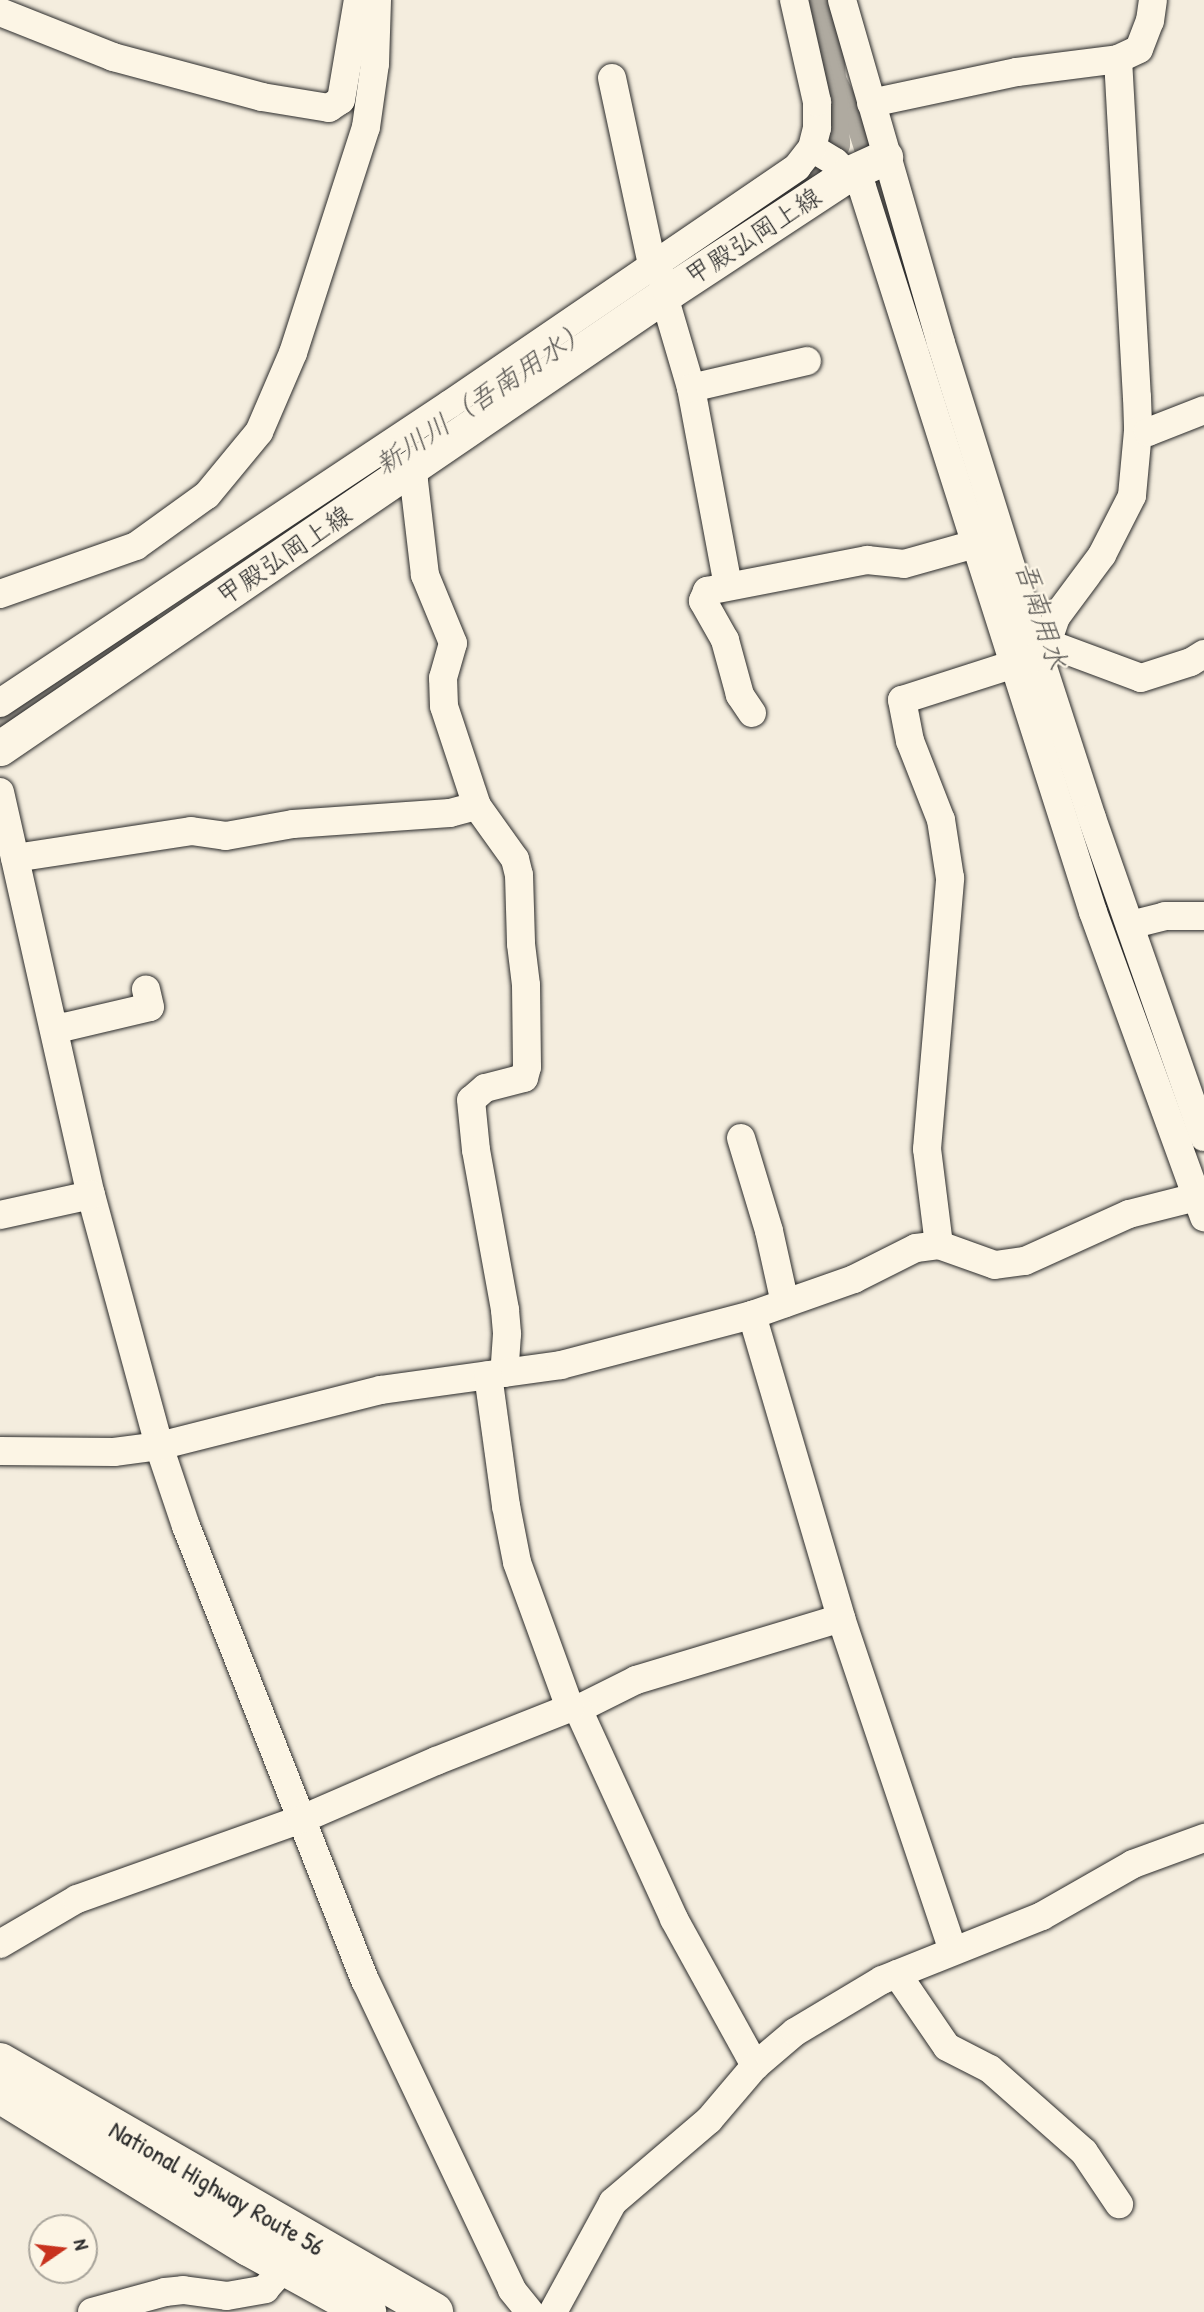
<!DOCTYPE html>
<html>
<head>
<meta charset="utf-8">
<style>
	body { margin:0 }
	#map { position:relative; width:1204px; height:2312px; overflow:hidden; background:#f4edde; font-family:"Patrick Hand","Klee One",sans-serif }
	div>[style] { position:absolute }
	.canal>* { height:21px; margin:-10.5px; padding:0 10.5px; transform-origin:10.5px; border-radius:10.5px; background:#afaaa0 }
	.river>* { height:35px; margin:-17.5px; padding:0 17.5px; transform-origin:17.5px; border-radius:17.5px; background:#afaaa0 }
	.roads { filter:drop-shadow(0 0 2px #2b2b2b) drop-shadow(0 0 2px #2b2b2b) }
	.minor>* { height:28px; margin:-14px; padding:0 14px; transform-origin:14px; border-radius:14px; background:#fcf5e5 }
	.major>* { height:35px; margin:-17.5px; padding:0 17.5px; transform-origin:17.5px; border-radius:17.5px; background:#fcf5e5 }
	.highway>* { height:38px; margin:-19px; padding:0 19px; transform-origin:19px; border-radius:19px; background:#fcf5e5 }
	span { translate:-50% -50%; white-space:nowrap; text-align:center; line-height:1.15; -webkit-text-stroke:5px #fcf5e5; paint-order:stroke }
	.street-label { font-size:26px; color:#2b2b2b }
	.water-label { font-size:28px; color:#595754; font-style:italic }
	.north { position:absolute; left:28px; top:2214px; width:70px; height:70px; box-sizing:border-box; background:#fcf5e5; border:2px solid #a8a49b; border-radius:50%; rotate:76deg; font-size:19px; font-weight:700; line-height:28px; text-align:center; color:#2b2b2b }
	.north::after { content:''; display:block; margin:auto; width:24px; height:32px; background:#c8321e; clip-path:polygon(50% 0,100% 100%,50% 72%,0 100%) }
</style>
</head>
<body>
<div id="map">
	<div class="canal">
		<div style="left:827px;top:63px;width:59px;rotate:63deg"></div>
		<div style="left:854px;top:116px;width:218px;rotate:72.4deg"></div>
		<div style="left:1093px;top:861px;width:133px;rotate:72deg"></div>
	</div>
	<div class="river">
		<div style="left:772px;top:203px;width:44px;rotate:-33deg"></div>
		<div style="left:809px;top:179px;width:43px;rotate:-57.4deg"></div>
		<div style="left:832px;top:143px;width:80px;rotate:-93.6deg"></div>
		<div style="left:827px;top:63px;width:65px;rotate:-104.3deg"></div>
		<div style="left:0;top:723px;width:172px;rotate:-34.8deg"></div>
	</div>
	<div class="roads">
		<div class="minor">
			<div style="left:842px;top:0;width:357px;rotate:73.9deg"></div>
			<div style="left:941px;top:343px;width:327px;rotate:72.6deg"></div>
			<div style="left:1039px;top:655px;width:171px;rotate:72deg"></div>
			<div style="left:1092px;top:818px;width:338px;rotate:70.7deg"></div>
			<div style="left:0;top:12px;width:122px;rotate:21.7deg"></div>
			<div style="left:113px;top:57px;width:154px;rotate:15deg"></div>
			<div style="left:262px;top:97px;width:68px;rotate:9.3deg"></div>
			<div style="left:329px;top:108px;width:14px;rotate:-34deg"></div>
			<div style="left:341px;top:100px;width:101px;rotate:-80.4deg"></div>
			<div style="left:1118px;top:59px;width:23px;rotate:-25deg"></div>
			<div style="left:1139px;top:49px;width:30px;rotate:-69deg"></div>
			<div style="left:1150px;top:21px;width:21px;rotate:-82deg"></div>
			<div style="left:612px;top:78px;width:191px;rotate:77.9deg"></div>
			<div style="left:652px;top:265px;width:16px;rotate:52deg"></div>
			<div style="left:871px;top:103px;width:149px;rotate:-12deg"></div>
			<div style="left:1017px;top:72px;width:102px;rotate:-7.3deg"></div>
			<div style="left:1118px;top:59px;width:339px;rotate:86.8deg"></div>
			<div style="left:1137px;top:397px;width:34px;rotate:88deg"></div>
			<div style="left:1138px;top:431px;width:65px;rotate:95.3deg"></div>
			<div style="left:1132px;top:496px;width:66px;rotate:117deg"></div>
			<div style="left:1102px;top:555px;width:77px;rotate:126.6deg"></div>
			<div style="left:1056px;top:617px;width:28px;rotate:109deg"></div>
			<div style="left:812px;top:148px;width:27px;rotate:31deg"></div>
			<div style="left:835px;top:162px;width:37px;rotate:43deg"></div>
			<div style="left:862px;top:187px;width:761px;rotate:72.33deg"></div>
			<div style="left:1093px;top:912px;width:325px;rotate:70deg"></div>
			<div style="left:664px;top:296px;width:96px;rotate:73.6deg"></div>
			<div style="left:691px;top:388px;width:200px;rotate:79.4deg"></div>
			<div style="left:691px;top:388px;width:119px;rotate:-13.1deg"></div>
			<div style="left:1138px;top:431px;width:10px;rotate:6deg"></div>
			<div style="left:1148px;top:432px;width:60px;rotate:-21.4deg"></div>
			<div style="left:0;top:594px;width:144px;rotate:-19.4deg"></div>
			<div style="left:136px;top:546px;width:87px;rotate:-35.7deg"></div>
			<div style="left:207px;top:495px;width:82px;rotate:-50.5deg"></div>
			<div style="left:259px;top:432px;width:86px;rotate:-66.7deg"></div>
			<div style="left:293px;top:353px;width:237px;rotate:-72.1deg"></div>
			<div style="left:366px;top:127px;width:64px;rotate:-81.9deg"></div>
			<div style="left:375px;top:64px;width:64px;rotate:-88.2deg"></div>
			<div style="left:0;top:703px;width:540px;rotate:-33.6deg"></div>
			<div style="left:450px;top:404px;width:420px;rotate:-34.3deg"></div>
			<div style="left:797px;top:167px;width:24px;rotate:-52deg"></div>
			<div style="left:812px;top:148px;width:21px;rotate:-76deg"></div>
			<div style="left:817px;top:128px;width:26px;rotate:-90deg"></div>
			<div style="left:817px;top:102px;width:105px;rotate:-102.7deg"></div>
			<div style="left:752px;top:713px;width:22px;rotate:-124deg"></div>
			<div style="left:740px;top:695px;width:57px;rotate:-105.3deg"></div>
			<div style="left:725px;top:640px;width:45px;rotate:-119.4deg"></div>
			<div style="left:703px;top:601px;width:11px;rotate:-68deg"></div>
			<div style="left:707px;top:591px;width:163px;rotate:-11deg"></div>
			<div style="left:867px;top:560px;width:37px;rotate:6deg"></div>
			<div style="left:904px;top:564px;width:74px;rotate:-15.7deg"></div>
			<div style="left:0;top:792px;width:413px;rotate:77.3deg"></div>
			<div style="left:91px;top:1195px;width:260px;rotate:74.8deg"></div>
			<div style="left:159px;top:1446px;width:84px;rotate:71.4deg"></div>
			<div style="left:186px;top:1526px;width:490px;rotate:68.5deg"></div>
			<div style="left:366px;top:1982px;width:341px;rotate:64.6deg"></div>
			<div style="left:512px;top:2290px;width:28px;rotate:51deg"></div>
			<div style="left:477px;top:806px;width:65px;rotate:54.4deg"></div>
			<div style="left:515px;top:859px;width:16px;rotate:76deg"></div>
			<div style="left:519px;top:875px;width:69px;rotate:88.3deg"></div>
			<div style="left:521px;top:944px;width:41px;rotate:83deg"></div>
			<div style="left:526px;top:985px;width:82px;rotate:89.3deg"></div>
			<div style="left:527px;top:1067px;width:11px;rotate:105deg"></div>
			<div style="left:524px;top:1078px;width:40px;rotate:165.6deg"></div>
			<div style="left:485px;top:1088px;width:18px;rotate:139deg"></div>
			<div style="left:471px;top:1100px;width:50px;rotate:84.3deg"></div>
			<div style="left:476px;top:1150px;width:163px;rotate:79.7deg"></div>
			<div style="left:505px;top:1310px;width:24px;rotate:85deg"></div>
			<div style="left:507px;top:1334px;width:39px;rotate:94deg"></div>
			<div style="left:15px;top:858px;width:178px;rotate:-8.7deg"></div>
			<div style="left:191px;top:831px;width:35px;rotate:8deg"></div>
			<div style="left:226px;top:836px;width:68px;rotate:-10.2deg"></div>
			<div style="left:293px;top:824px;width:157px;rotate:-4deg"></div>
			<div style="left:450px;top:813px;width:28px;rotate:-15deg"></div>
			<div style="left:477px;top:806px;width:105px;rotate:-108.3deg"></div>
			<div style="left:444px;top:706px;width:28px;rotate:-92deg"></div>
			<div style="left:443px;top:678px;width:36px;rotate:-74deg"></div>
			<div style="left:453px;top:643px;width:74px;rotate:-112.4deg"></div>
			<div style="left:425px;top:575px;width:95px;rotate:-96.7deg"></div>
			<div style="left:414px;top:481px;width:13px;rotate:-119deg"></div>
			<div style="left:1130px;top:925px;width:36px;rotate:-14deg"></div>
			<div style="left:1165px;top:916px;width:39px"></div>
			<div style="left:53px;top:1025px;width:12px;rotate:9deg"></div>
			<div style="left:65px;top:1027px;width:87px;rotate:-13.2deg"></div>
			<div style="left:150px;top:1007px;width:18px;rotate:-103deg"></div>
			<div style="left:741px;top:1138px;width:97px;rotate:73.2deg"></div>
			<div style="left:769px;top:1231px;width:74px;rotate:77.5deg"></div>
			<div style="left:0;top:1215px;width:93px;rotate:-12.4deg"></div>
			<div style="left:939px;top:1245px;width:97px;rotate:-97.1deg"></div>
			<div style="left:927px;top:1149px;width:272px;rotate:-85.1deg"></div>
			<div style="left:950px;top:878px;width:59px;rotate:-98.8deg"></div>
			<div style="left:941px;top:820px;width:85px;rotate:-111.4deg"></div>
			<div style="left:910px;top:741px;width:42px;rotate:-101deg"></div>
			<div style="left:902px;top:700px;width:138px;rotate:-17.8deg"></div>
			<div style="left:1033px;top:658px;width:7px;rotate:-27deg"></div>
			<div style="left:1039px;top:655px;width:14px;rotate:-56deg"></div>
			<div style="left:1047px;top:643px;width:100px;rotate:20.4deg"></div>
			<div style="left:1141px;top:678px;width:52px;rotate:-17.7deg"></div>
			<div style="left:1191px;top:662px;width:15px;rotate:-32deg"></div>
			<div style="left:752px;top:1315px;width:316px;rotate:73.6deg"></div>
			<div style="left:841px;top:1618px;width:350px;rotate:71.4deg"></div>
			<div style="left:0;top:1451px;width:114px;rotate:0.5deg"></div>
			<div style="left:114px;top:1452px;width:45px;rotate:-7.6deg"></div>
			<div style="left:159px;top:1446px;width:229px;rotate:-14.2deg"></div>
			<div style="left:381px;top:1390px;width:182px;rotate:-7.9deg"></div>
			<div style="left:561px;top:1365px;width:197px;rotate:-14.7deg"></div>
			<div style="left:752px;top:1315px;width:108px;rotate:-19.4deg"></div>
			<div style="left:854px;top:1279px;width:69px;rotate:-26.6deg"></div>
			<div style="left:916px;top:1248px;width:23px;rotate:-7deg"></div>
			<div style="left:939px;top:1245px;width:59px;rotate:19.7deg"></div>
			<div style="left:995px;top:1265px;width:30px;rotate:-8deg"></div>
			<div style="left:1025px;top:1261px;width:114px;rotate:-24.3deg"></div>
			<div style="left:1129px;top:1214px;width:77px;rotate:-14.2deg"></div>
			<div style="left:570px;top:1708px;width:8px;rotate:7deg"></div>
			<div style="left:578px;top:1709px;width:65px;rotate:-26.6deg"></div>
			<div style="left:636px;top:1680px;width:214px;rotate:-16.8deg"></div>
			<div style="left:578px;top:1709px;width:231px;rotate:65.4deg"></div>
			<div style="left:674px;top:1919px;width:168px;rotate:61.1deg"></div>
			<div style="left:0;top:1944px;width:89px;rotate:-30.3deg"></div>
			<div style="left:77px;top:1899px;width:239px;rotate:-19.6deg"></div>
			<div style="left:302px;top:1819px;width:146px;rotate:-23.4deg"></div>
			<div style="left:436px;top:1761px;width:144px;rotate:-21.6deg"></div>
			<div style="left:570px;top:1708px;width:155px;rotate:-110deg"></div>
			<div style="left:517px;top:1562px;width:57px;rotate:-101.1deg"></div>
			<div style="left:506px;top:1506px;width:132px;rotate:-97.8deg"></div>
			<div style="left:897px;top:1974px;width:88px;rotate:55.6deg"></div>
			<div style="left:947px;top:2047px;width:48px;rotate:27.1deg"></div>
			<div style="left:990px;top:2069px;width:125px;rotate:41.4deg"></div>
			<div style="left:1084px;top:2152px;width:63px;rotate:56.1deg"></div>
			<div style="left:92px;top:2312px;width:76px;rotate:-15.3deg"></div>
			<div style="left:165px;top:2292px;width:18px;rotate:-6deg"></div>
			<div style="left:183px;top:2290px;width:44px;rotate:7.8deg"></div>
			<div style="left:227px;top:2296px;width:39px;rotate:-10deg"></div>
			<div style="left:265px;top:2289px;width:30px;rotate:-48deg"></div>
			<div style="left:553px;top:2312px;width:125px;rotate:-61.4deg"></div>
			<div style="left:613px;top:2202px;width:126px;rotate:-40.5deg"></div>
			<div style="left:709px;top:2120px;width:71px;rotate:-49.6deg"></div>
			<div style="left:755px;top:2066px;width:52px;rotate:-40.4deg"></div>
			<div style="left:795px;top:2032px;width:101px;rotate:-30.9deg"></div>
			<div style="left:882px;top:1980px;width:172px;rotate:-21.8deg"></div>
			<div style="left:1042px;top:1916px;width:105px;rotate:-29.7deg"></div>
			<div style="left:1133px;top:1864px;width:76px;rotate:-20.1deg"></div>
		</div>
		<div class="major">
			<div style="left:0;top:748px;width:811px;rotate:-34.3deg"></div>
			<div style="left:670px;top:291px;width:213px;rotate:-33.3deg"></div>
			<div style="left:848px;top:174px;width:41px;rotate:-24.7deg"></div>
		</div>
		<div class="highway">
			<div style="left:0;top:2062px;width:501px;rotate:29.94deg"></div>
			<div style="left:0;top:2094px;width:292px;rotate:31.6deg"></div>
			<div style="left:249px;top:2247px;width:135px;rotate:28.8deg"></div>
		</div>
	</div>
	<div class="street-label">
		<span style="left:753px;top:236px;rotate:-33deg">甲殿弘岡上線</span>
		<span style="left:284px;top:555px;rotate:-34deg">甲殿弘岡上線</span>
		<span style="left:217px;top:2188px;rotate:30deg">National Highway Route 56</span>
	</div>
	<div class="water-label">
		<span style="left:482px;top:397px;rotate:-34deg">新川川（吾南用水）</span>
		<span style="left:1042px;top:615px;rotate:72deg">吾南用水</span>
	</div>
	<div class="north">N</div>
</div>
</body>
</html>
